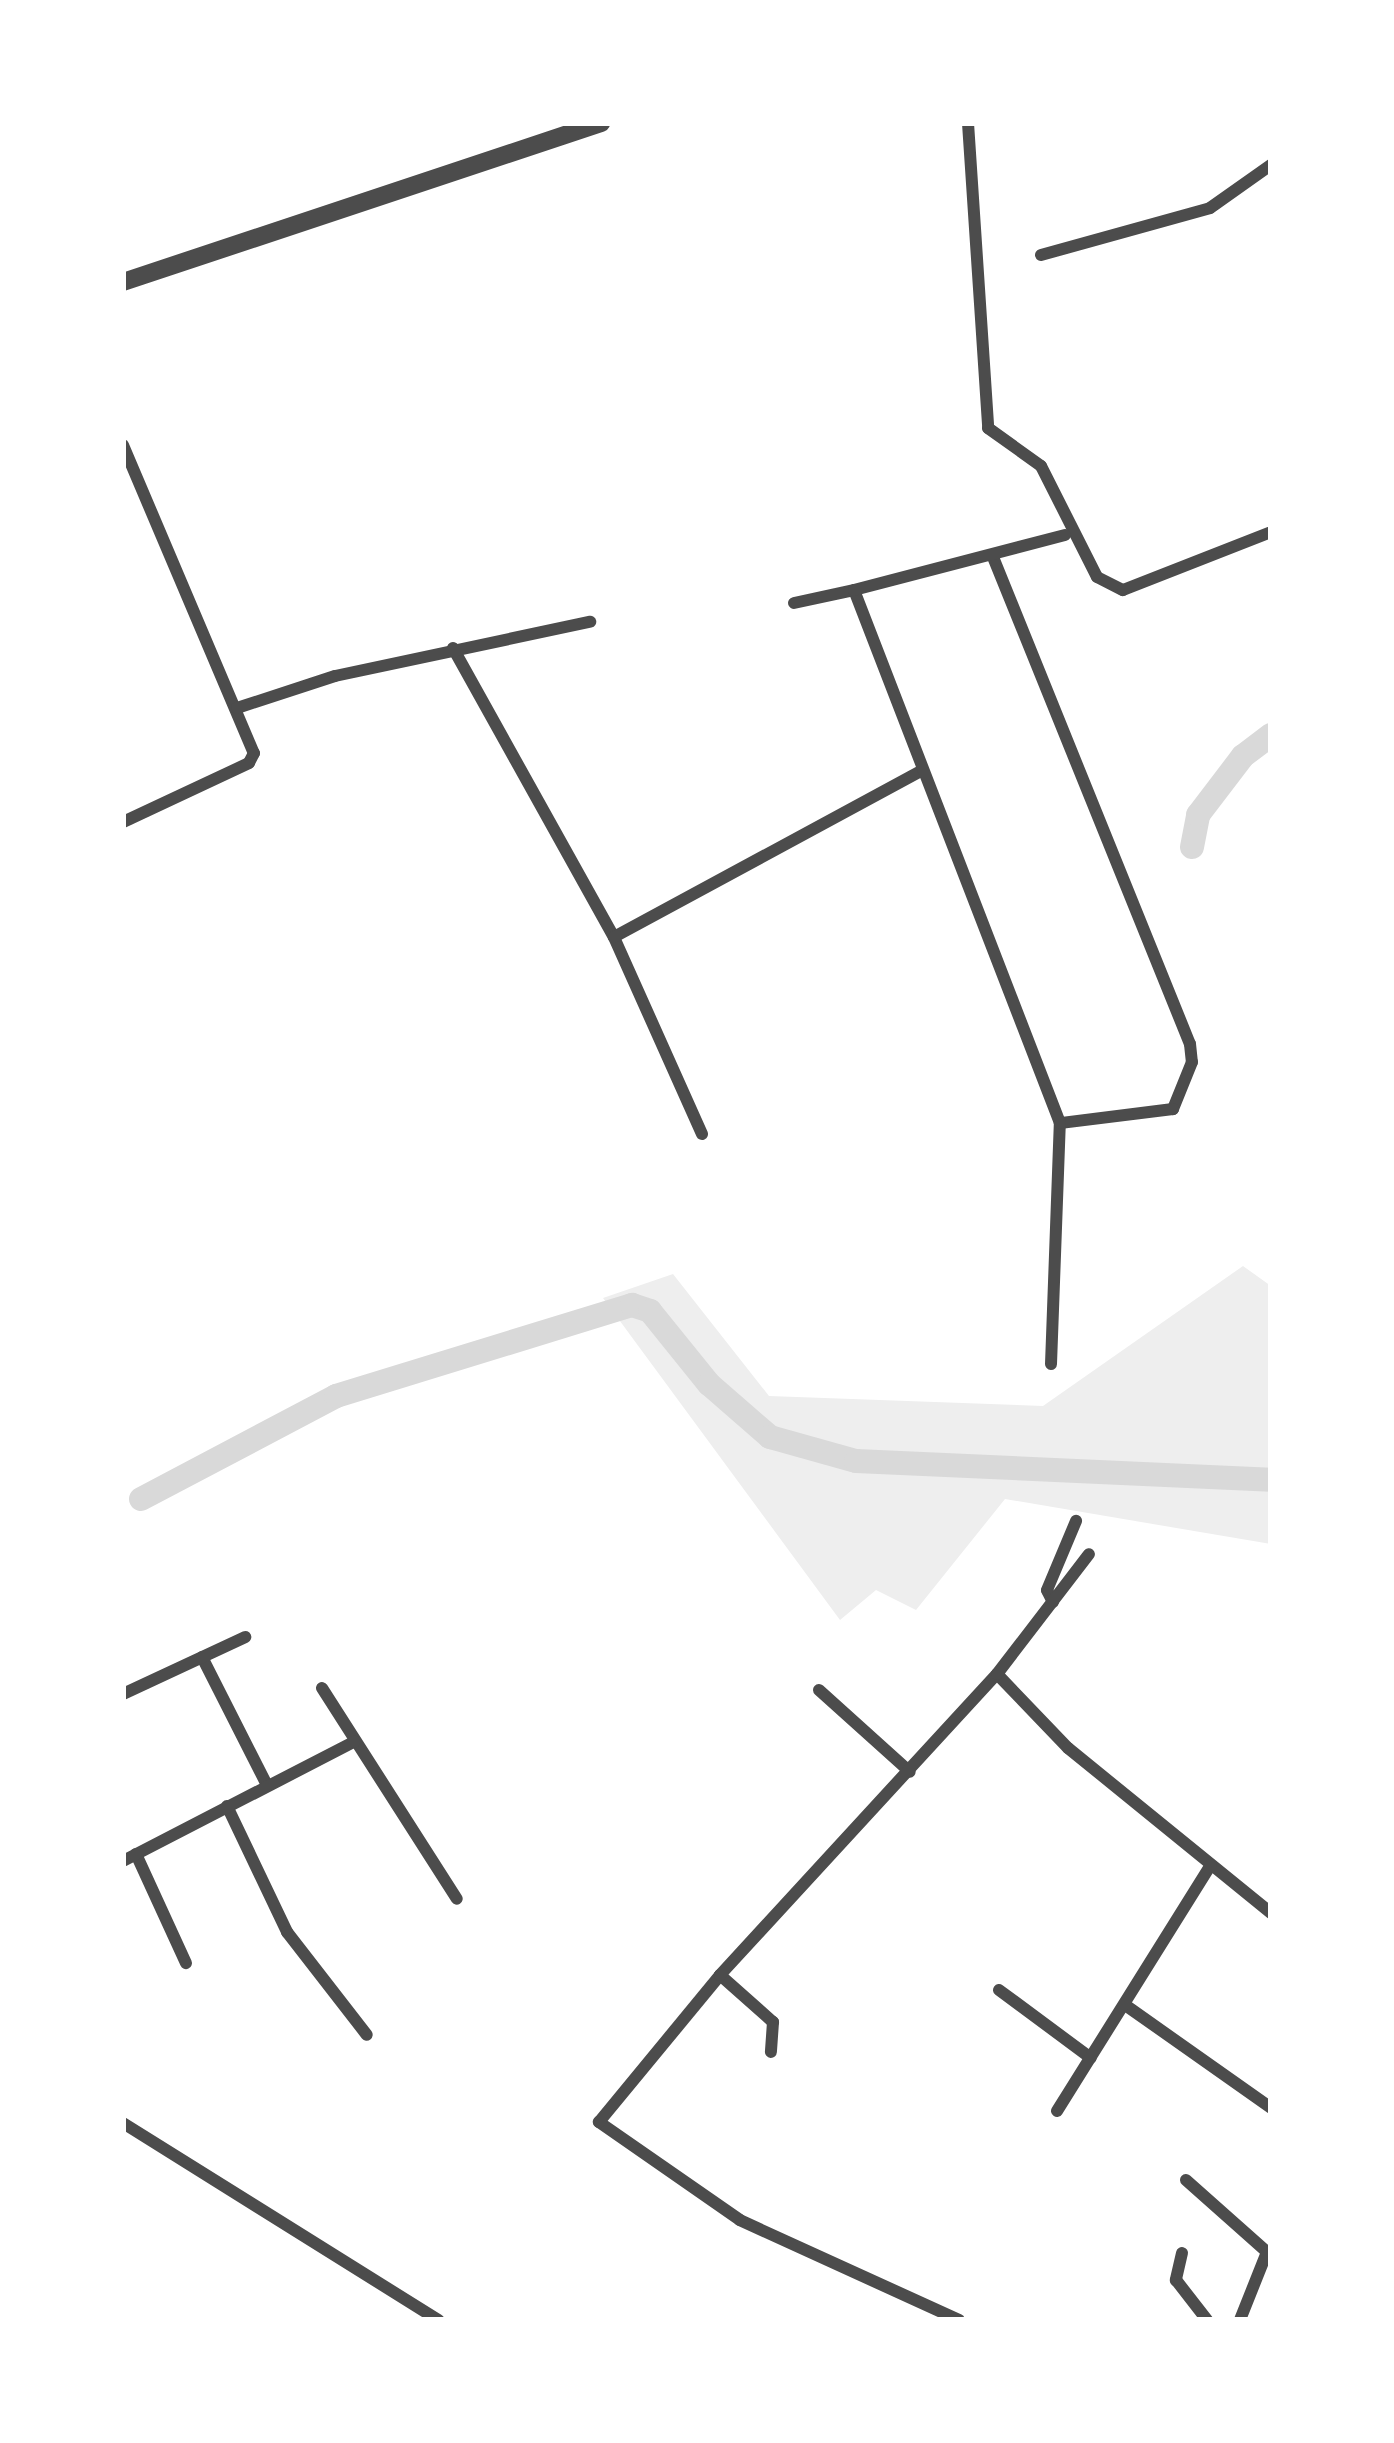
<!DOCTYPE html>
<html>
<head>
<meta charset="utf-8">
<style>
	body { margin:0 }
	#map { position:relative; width:1394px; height:2443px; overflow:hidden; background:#fff; font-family:"Open Sans",sans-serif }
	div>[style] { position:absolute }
	.green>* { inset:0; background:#eee }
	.canal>* { height:24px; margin:-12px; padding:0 12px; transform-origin:12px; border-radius:12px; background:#d9d9d9 }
	.minor>* { height:12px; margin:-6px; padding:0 6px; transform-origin:6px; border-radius:6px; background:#4c4c4c }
	.tertiary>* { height:18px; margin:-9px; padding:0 9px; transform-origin:9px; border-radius:9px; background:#4c4c4c }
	span { translate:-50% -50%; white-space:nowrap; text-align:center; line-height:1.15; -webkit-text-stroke:12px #fff; paint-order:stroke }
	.frame { position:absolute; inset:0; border:126px solid #fff; pointer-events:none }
</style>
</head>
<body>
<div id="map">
	<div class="green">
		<div style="clip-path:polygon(1243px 1266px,1271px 1286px,1271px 1544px,1005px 1499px,916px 1610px,876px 1590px,840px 1620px,603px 1298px,673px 1274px,769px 1396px,1043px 1406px)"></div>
	</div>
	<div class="canal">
		<div style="left:1192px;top:847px;width:33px;rotate:-79deg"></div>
		<div style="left:1198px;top:815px;width:74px;rotate:-52.7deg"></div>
		<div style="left:1243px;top:756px;width:35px;rotate:-37deg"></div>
		<div style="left:141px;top:1499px;width:221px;rotate:-27.8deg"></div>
		<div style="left:336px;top:1396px;width:310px;rotate:-17.1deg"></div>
		<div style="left:632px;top:1305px;width:19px;rotate:18deg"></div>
		<div style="left:650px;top:1311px;width:94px;rotate:51.1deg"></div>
		<div style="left:709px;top:1384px;width:81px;rotate:41deg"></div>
		<div style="left:770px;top:1437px;width:89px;rotate:15.6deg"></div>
		<div style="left:856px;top:1461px;width:415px;rotate:2.6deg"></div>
	</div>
	<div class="minor">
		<div style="left:968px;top:123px;width:306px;rotate:86.2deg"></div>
		<div style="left:988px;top:428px;width:65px;rotate:35.6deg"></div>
		<div style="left:1041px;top:466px;width:124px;rotate:63.2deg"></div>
		<div style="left:1097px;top:577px;width:29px;rotate:27deg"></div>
		<div style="left:1123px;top:590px;width:159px;rotate:-21.4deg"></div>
		<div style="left:1041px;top:255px;width:175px;rotate:-15.5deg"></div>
		<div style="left:1210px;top:208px;width:75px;rotate:-35.2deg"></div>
		<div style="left:123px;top:445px;width:335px;rotate:67deg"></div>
		<div style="left:254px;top:753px;width:11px;rotate:117deg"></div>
		<div style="left:249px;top:763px;width:139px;rotate:154.9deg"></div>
		<div style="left:993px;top:557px;width:525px;rotate:67.98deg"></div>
		<div style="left:1190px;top:1044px;width:18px;rotate:84deg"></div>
		<div style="left:1192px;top:1062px;width:51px;rotate:112deg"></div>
		<div style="left:1173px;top:1109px;width:114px;rotate:172.9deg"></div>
		<div style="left:794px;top:603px;width:61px;rotate:-12.2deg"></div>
		<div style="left:453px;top:648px;width:331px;rotate:60.9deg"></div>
		<div style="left:237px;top:708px;width:103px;rotate:-18.1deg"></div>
		<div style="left:335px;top:676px;width:261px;rotate:-12deg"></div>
		<div style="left:702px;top:1134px;width:216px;rotate:-114.1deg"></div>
		<div style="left:614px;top:937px;width:351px;rotate:-28.4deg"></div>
		<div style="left:1051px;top:1364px;width:241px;rotate:-87.9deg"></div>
		<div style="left:1060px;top:1123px;width:571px;rotate:-111.13deg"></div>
		<div style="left:854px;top:590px;width:218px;rotate:-14.6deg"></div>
		<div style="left:1053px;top:1602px;width:13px;rotate:-117deg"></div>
		<div style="left:1047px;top:1590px;width:75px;rotate:-67.2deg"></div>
		<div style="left:202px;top:1657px;width:144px;rotate:63.1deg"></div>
		<div style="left:997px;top:1674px;width:103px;rotate:46.2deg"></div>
		<div style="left:1068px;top:1748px;width:262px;rotate:39.1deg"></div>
		<div style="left:322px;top:1688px;width:250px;rotate:57.4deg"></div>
		<div style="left:819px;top:1690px;width:122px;rotate:42deg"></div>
		<div style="left:123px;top:1694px;width:135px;rotate:-25deg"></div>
		<div style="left:227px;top:1806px;width:140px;rotate:64.5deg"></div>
		<div style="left:287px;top:1932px;width:130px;rotate:52.2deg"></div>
		<div style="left:136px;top:1854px;width:120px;rotate:65.4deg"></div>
		<div style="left:123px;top:1861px;width:260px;rotate:-27.3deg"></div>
		<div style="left:720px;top:1975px;width:71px;rotate:41.6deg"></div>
		<div style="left:773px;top:2022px;width:30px;rotate:94deg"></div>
		<div style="left:999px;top:1990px;width:114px;rotate:36.5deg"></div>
		<div style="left:1128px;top:2007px;width:175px;rotate:35.2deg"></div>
		<div style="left:1057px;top:2111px;width:290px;rotate:-58deg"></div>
		<div style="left:123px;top:2123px;width:372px;rotate:32deg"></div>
		<div style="left:1186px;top:2180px;width:108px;rotate:41.6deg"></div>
		<div style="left:1267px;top:2252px;width:73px;rotate:111.7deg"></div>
		<div style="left:1182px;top:2253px;width:28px;rotate:103deg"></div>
		<div style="left:1176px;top:2280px;width:51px;rotate:52.2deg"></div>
		<div style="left:959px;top:2320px;width:241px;rotate:-155.5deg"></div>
		<div style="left:740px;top:2220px;width:172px;rotate:-145.2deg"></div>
		<div style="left:599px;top:2122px;width:190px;rotate:-50.5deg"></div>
		<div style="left:720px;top:1975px;width:409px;rotate:-47.4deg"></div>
		<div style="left:997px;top:1674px;width:151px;rotate:-52.5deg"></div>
	</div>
	<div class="tertiary">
		<div style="left:123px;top:282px;width:504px;rotate:-18.4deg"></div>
	</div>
	<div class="frame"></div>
</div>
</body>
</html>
